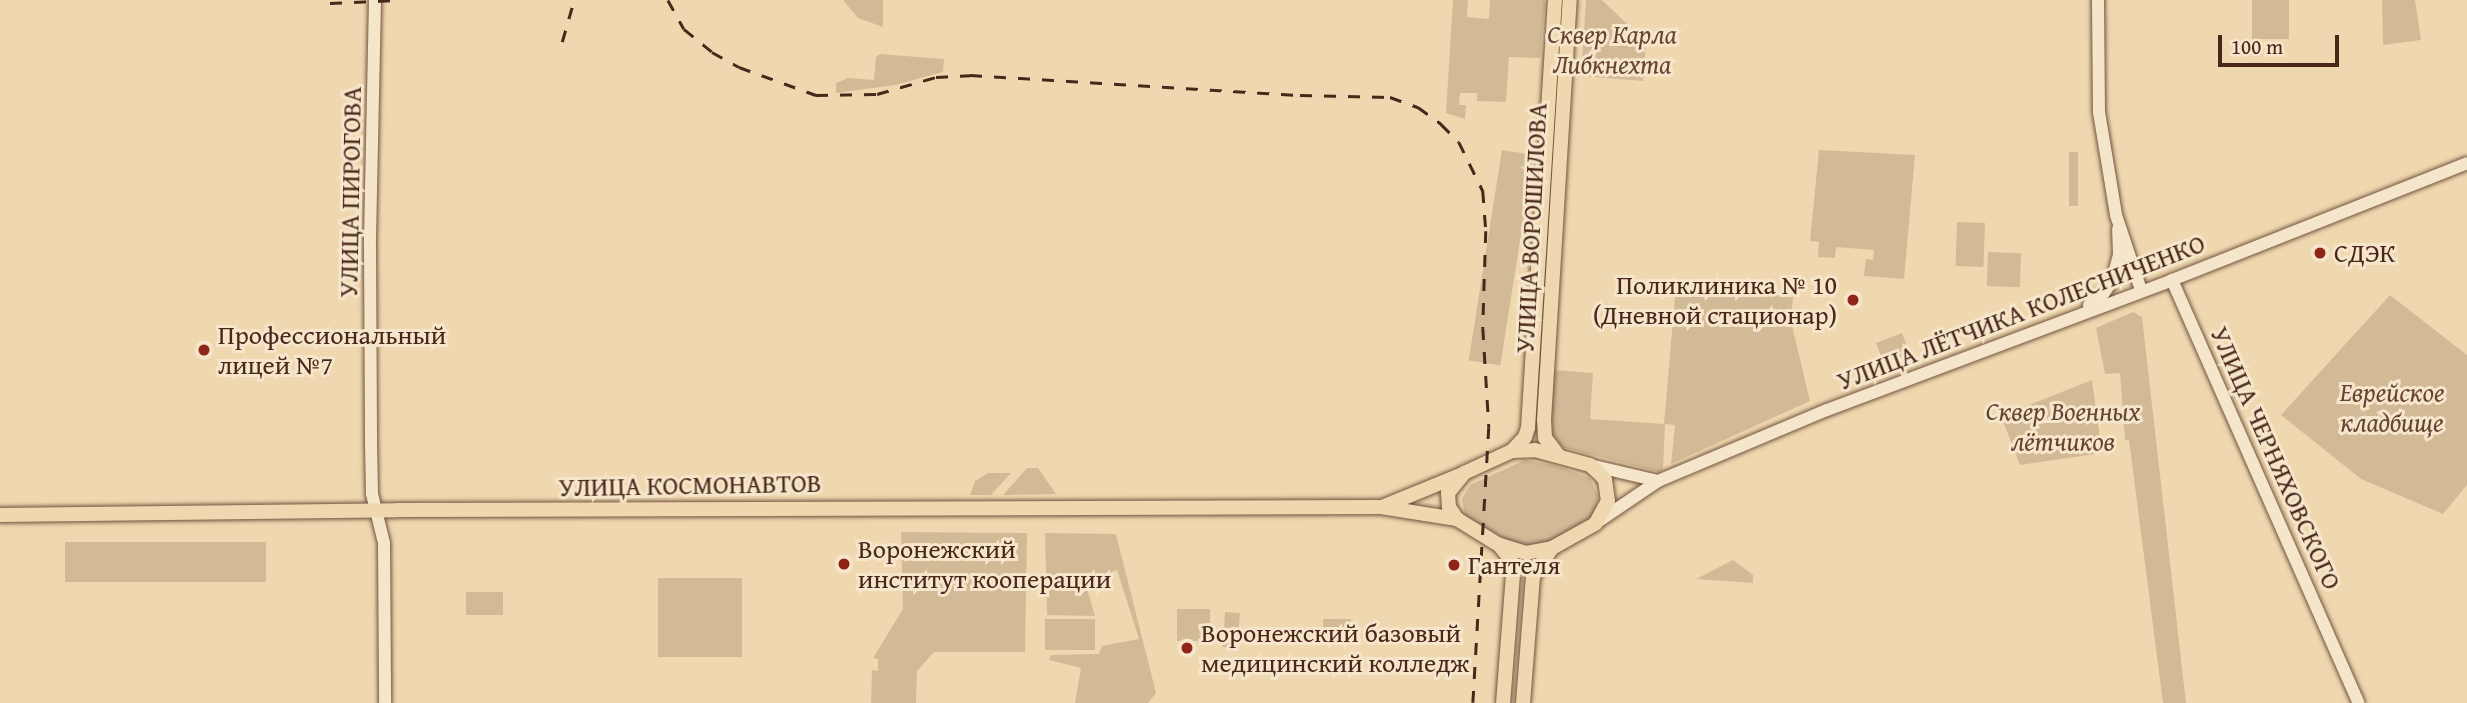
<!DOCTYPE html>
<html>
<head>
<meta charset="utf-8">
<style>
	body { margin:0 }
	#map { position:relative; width:2467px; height:703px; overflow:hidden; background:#efd8af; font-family:"Gentium Book Plus",serif }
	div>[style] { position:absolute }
	.green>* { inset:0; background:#d3ba96; transform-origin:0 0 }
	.roads { filter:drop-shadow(0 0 2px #72533f) drop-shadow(0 0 2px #72533f) }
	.minor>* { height:12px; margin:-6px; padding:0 6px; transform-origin:6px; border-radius:6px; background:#f5e6cb }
	.major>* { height:14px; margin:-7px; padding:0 7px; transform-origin:7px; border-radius:7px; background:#efd8af }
	.rail>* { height:2.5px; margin-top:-1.25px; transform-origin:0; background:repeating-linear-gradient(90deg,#49271a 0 12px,transparent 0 24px) }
	.dots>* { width:19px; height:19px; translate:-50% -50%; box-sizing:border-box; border:4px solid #f5e6cb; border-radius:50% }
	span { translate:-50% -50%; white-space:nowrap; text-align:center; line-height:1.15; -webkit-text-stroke:6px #f5e6cb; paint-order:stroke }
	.park-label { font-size:26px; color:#654433; font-style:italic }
	.street-label { font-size:26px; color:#49271a }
	.poi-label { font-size:26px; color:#49271a }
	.left { translate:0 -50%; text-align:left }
	.right { translate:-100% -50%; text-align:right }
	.scale { position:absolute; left:2218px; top:35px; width:121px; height:32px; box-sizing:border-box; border:4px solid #49271a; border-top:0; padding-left:9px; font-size:21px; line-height:24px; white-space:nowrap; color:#49271a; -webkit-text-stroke:5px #f5e6cb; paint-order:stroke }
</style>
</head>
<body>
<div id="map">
	<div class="green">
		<div style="clip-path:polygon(843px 0,883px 0,883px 27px,858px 18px)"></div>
		<div style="clip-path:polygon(1453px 0,1468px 0,1467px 17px,1489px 19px,1490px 0,1544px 0,1545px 3px,1540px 58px,1509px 57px,1506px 102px,1477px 101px,1477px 93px,1460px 93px,1459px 105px,1466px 105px,1465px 119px,1446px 113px)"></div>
		<div style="clip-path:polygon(1586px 0,1602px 0,1646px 42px,1643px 81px,1581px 76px)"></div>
		<div style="left:2252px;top:0;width:37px;height:39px"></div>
		<div style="clip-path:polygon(2382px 0,2415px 0,2421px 40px,2383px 45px)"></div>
		<div style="clip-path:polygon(880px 54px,944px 59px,943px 72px,895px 85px,836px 93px,836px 83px,848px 78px,874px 80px,876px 57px)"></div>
		<div style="left:1502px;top:150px;width:32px;height:213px;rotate:9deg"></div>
		<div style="clip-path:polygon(1819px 150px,1915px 155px,1904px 279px,1864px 276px,1866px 259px,1873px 260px,1874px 250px,1836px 247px,1835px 258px,1818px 257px,1819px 242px,1810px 241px)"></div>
		<div style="left:2069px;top:152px;width:9px;height:54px"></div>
		<div style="left:1957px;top:222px;width:28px;height:44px;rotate:2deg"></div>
		<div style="left:1988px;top:252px;width:33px;height:34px;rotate:2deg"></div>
		<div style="clip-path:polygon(1676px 285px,1793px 297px,1791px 321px,1810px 401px,1671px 464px,1675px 425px,1665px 424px,1663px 470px,1659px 472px,1562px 447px,1549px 431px,1554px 370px,1593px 373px,1590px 419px,1664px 424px)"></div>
		<div style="clip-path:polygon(2390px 295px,2467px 355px,2467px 485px,2443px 514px,2361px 479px,2281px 415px)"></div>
		<div style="clip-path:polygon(2133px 312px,2142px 317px,2186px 703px,2163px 703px,2129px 440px,2125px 440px,2120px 373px,2105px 374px,2096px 328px)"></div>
		<div style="left:1902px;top:333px;width:22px;height:28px;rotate:69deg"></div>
		<div style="clip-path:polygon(2092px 380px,2102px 453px,2020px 465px,2001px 416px)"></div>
		<div style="clip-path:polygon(1525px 460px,1557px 466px,1590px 478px,1598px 496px,1594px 516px,1551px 541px,1530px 546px,1516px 545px,1465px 516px,1462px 499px,1470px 485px)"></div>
		<div style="clip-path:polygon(1027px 468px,1038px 468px,1056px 494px,1003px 495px)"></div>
		<div style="clip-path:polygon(988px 473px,1011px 473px,991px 495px,970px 495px,975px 481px)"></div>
		<div style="clip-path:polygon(901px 532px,1027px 533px,1025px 652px,934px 652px,917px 671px,916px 703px,871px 703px,872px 670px,878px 671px,878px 659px,873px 658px,903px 609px)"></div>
		<div style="clip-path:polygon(1045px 533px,1116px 534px,1156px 693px,1148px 703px,1075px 703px,1081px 668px,1049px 660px,1051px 655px,1099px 654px,1102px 646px,1139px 639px,1117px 570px,1085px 582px,1095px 616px,1047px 615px)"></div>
		<div style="left:65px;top:542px;width:201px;height:40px"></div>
		<div style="clip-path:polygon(1733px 560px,1753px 575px,1753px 583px,1696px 579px)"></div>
		<div style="left:742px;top:578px;width:79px;height:84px;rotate:90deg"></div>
		<div style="left:503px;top:592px;width:23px;height:37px;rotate:90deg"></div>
		<div style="left:1177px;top:609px;width:33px;height:32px"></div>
		<div style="left:1225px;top:612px;width:15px;height:35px;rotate:4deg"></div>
		<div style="left:1095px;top:619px;width:31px;height:50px;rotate:90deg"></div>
		<div style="left:1323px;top:619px;width:28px;height:21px"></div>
	</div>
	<div class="roads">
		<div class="minor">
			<div style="left:375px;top:0;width:245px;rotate:91.2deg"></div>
			<div style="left:370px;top:245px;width:197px;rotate:89.7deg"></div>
			<div style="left:371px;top:442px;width:52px;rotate:88.9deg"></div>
			<div style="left:372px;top:494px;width:50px;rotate:76.2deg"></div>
			<div style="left:384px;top:543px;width:160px;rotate:89.6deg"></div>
			<div style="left:2098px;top:0;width:112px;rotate:89.5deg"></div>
			<div style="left:2099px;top:112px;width:104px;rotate:80.6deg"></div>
			<div style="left:2116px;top:215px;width:79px;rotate:71.6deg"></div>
			<div style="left:2172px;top:280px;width:462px;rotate:66.2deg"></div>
			<div style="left:2089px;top:305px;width:19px;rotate:-39deg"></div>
			<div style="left:2104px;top:293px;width:14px;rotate:-56deg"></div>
			<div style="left:2112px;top:281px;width:27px;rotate:-75deg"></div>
			<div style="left:2119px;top:255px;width:26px;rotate:-92deg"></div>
			<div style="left:1590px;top:465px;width:70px;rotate:13.2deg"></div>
			<div style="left:1596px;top:523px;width:75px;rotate:-34.1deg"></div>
			<div style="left:1658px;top:481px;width:183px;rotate:-22.8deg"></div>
			<div style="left:1827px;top:410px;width:369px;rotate:-20.6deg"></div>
			<div style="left:2172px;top:280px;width:317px;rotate:-21.6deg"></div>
		</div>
		<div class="major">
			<div style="left:1535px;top:450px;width:57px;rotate:15.3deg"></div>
			<div style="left:1590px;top:465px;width:12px;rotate:42deg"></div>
			<div style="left:1599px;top:473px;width:9px;rotate:49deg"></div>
			<div style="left:1605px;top:480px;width:21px;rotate:82deg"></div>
			<div style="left:1608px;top:501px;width:26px;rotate:119deg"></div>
			<div style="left:1595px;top:524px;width:49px;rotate:150.8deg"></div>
			<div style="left:1552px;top:548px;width:26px;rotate:169deg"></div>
			<div style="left:1526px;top:553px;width:28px;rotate:-163deg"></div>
			<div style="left:1499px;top:545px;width:49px;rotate:-148.2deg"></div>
			<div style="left:1457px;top:519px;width:14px;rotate:-124deg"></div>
			<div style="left:1449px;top:507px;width:14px;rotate:-94deg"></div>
			<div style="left:1448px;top:493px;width:26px;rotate:-51deg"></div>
			<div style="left:1464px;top:473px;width:53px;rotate:-24.6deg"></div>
			<div style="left:1512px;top:451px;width:23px;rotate:-2deg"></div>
			<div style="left:1512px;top:451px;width:19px;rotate:-47deg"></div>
			<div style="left:1525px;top:437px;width:9px;rotate:-72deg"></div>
			<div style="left:1528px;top:428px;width:429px;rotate:-86.4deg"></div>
			<div style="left:1558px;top:455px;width:21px;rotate:-127deg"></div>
			<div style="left:1545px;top:438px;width:18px;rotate:-93deg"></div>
			<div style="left:1544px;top:420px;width:421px;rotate:-86.5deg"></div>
			<div style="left:1382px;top:507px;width:84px;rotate:-22.3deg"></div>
			<div style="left:0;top:515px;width:398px;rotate:-0.7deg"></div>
			<div style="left:398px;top:510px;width:983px;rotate:-0.17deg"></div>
			<div style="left:1381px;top:507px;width:77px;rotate:9deg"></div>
			<div style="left:1500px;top:546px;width:18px;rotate:52deg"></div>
			<div style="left:1511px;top:560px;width:14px;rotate:82deg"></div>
			<div style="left:1513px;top:574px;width:129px;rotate:94.4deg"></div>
			<div style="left:1523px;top:703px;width:127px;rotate:-85.5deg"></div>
			<div style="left:1533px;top:576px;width:32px;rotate:-56deg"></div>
		</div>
	</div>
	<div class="rail">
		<div style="left:668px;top:0;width:33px;rotate:61deg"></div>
		<div style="left:684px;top:29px;width:36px;rotate:39deg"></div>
		<div style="left:712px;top:52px;width:31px;rotate:29deg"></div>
		<div style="left:739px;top:67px;width:82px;rotate:20deg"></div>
		<div style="left:816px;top:95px;width:61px;rotate:-0.9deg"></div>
		<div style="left:877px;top:94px;width:61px;rotate:-16.1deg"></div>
		<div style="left:936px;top:77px;width:34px;rotate:-3deg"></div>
		<div style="left:970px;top:75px;width:331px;rotate:3.5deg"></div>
		<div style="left:1300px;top:95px;width:90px;rotate:1.3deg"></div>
		<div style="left:1390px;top:97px;width:30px;rotate:20deg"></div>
		<div style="left:1418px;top:107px;width:29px;rotate:36deg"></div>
		<div style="left:1441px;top:124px;width:25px;rotate:45deg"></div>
		<div style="left:1459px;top:142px;width:55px;rotate:63.9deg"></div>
		<div style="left:1483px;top:191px;width:40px;rotate:85.7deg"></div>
		<div style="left:1486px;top:231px;width:97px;rotate:91.8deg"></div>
		<div style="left:1483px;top:328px;width:99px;rotate:86.5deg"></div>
		<div style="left:1489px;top:427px;width:276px;rotate:93.3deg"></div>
		<div style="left:330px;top:3px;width:68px;rotate:-2.5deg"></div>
		<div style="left:562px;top:42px;width:44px;rotate:-74.1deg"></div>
	</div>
	<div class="dots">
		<div style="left:2320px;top:253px;background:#8f2418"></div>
		<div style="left:1853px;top:300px;background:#8f2418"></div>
		<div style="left:204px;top:350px;background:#8f2418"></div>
		<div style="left:844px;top:564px;background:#8f2418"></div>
		<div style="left:1454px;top:565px;background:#8f2418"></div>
		<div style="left:1187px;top:648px;background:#8f2418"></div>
	</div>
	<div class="park-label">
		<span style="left:1612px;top:49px">Сквер Карла<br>Либкнехта</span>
		<span style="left:2392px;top:407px">Еврейское<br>кладбище</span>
		<span style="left:2063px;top:426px">Сквер Военных<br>лётчиков</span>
	</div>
	<div class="street-label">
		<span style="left:350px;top:192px;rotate:-89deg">УЛИЦА ПИРОГОВА</span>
		<span style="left:1531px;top:228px;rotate:-87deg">УЛИЦА ВОРОШИЛОВА</span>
		<span style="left:2021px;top:312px;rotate:-21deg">УЛИЦА ЛЁТЧИКА КОЛЕСНИЧЕНКО</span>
		<span style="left:2276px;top:458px;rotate:66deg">УЛИЦА ЧЕРНЯХОВСКОГО</span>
		<span style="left:690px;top:485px;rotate:-1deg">УЛИЦА КОСМОНАВТОВ</span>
	</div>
	<div class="poi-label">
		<span class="left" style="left:2334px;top:253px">СДЭК</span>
		<span class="right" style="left:1837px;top:300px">Поликлиника № 10<br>(Дневной стационар)</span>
		<span class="left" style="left:218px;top:350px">Профессиональный<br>лицей №7</span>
		<span class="left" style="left:858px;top:564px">Воронежский<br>институт кооперации</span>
		<span class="left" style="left:1468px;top:565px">Гантеля</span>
		<span class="left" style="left:1201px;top:648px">Воронежский базовый<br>медицинский колледж</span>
	</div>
	<div class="scale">100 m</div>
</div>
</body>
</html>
